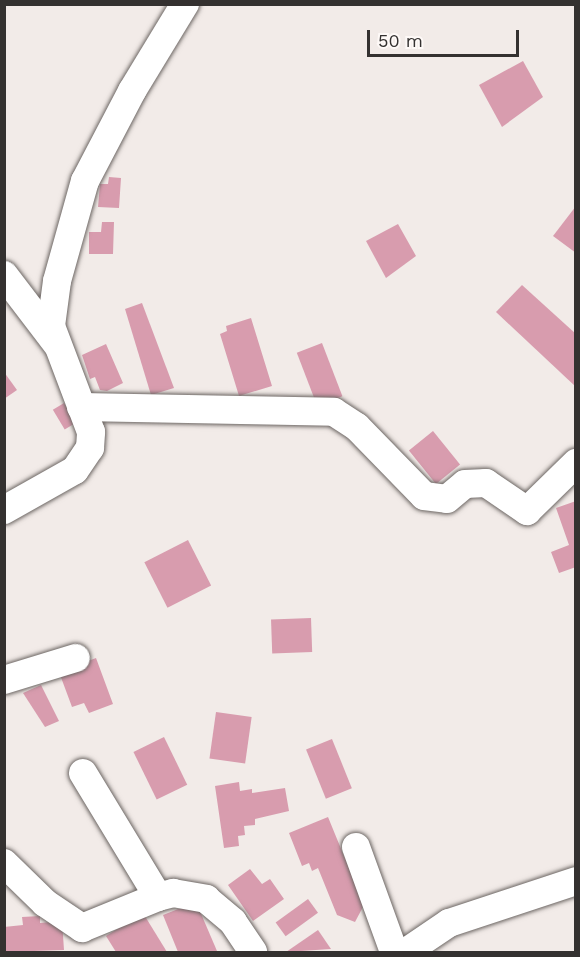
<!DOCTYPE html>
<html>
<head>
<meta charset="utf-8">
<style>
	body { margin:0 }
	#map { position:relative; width:580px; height:957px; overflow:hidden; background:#f2ebe8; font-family:"Work Sans",sans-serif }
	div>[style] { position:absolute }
	.building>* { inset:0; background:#d89cae; transform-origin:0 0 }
	.roads { filter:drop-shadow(0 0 2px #6c6663) drop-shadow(0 0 2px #6c6663) }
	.minor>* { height:28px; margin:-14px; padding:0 14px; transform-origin:14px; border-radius:14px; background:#fff }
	span { translate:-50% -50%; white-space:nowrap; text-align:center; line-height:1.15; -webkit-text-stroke:6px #fef9f7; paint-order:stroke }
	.frame { position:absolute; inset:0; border:6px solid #343130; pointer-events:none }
	.scale { position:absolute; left:367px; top:30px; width:152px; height:27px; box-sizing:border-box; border:3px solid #343130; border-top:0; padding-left:8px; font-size:18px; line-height:21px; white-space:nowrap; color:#343130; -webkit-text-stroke:4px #fef9f7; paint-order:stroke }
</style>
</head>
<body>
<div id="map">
	<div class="building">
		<div style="clip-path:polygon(523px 61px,543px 97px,502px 127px,479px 85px)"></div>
		<div style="clip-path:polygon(109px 177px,121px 178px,119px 208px,98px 207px,100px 184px,108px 184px)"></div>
		<div style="clip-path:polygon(576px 206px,576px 253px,553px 236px)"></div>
		<div style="clip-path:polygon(102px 222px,114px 222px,113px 254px,89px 254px,89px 232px,101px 232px)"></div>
		<div style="clip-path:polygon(398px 224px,416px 256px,386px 278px,366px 241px)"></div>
		<div style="clip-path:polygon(522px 285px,576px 334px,576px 387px,496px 312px)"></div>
		<div style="clip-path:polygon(142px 303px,174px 388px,151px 395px,125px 309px)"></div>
		<div style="clip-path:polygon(251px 318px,272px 386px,239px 396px,220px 334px,227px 331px,226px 326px)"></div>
		<div style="left:322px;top:343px;width:57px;height:27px;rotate:69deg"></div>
		<div style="clip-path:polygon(106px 344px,123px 383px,107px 391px,100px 390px,95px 377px,90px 379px,82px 355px)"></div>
		<div style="clip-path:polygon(4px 372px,17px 390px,4px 399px)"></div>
		<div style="left:64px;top:403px;width:23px;height:13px;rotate:59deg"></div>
		<div style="left:433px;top:431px;width:43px;height:31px;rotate:51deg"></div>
		<div style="clip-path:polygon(576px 501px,576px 567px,559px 573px,551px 552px,569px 545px,556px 508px)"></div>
		<div style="left:188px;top:540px;width:51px;height:49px;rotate:63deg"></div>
		<div style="left:311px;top:618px;width:34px;height:40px;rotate:88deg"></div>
		<div style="clip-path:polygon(96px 658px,113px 704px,89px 713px,84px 703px,72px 707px,59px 672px)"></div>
		<div style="clip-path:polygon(41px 685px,59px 721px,45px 727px,23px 693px)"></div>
		<div style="left:216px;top:712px;width:36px;height:47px;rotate:8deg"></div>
		<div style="left:164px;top:737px;width:53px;height:34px;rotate:64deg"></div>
		<div style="left:332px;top:739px;width:53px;height:28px;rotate:68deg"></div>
		<div style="clip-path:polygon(239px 782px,240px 791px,252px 789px,252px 793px,285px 788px,289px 811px,255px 819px,255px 825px,244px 826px,245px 835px,238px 836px,239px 846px,224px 848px,215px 786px)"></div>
		<div style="clip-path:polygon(328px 817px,364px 905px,355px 922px,337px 915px,318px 868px,312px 871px,309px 863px,302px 866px,289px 833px)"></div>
		<div style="clip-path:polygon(250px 869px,262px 884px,270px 879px,284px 899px,253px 921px,228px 885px)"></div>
		<div style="left:308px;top:899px;width:17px;height:40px;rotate:54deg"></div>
		<div style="clip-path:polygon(196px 902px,217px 951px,178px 952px,163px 915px)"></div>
		<div style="clip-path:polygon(143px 913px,167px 952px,116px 952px,106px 936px)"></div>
		<div style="clip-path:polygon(40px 916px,40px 923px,62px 921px,64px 950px,4px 952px,4px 927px,23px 925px,22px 917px)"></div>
		<div style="clip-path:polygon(318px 930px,331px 949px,286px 952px)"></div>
	</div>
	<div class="roads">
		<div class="minor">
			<div style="left:4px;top:275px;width:86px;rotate:52.6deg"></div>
			<div style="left:81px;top:407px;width:253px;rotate:1.1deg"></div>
			<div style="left:334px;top:412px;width:27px;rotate:33deg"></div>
			<div style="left:357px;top:427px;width:96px;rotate:45.8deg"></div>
			<div style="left:424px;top:496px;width:23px;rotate:7deg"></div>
			<div style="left:447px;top:499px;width:23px;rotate:-40deg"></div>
			<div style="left:465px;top:484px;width:21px;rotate:-3deg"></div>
			<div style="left:486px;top:483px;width:50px;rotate:34.3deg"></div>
			<div style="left:527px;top:511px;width:69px;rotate:-44.4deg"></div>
			<div style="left:4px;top:510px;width:81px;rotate:-29.4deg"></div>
			<div style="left:75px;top:470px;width:27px;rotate:-56deg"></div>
			<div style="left:90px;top:448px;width:16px;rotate:-86deg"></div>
			<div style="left:91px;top:432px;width:113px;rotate:-110.7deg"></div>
			<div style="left:51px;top:326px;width:45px;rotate:-82.4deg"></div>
			<div style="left:57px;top:281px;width:104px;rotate:-74.4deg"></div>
			<div style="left:85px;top:181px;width:102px;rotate:-62.4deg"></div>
			<div style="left:132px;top:91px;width:102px;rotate:-58.7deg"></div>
			<div style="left:4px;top:680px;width:75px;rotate:-17deg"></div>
			<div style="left:83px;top:773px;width:145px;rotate:58.8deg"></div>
			<div style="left:356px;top:847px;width:112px;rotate:70.1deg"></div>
			<div style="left:4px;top:863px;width:57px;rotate:44.3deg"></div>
			<div style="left:45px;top:903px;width:45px;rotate:34deg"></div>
			<div style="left:82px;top:928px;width:82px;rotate:-22.2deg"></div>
			<div style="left:158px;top:897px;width:16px;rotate:-15deg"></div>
			<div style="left:173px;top:893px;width:34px;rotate:10deg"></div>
			<div style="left:206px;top:899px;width:35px;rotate:40deg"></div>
			<div style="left:233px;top:922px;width:36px;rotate:56deg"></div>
			<div style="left:406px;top:952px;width:52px;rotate:-34deg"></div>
			<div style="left:449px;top:923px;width:134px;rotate:-18.3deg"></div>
		</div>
	</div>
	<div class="frame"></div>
	<div class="scale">50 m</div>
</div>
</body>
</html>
